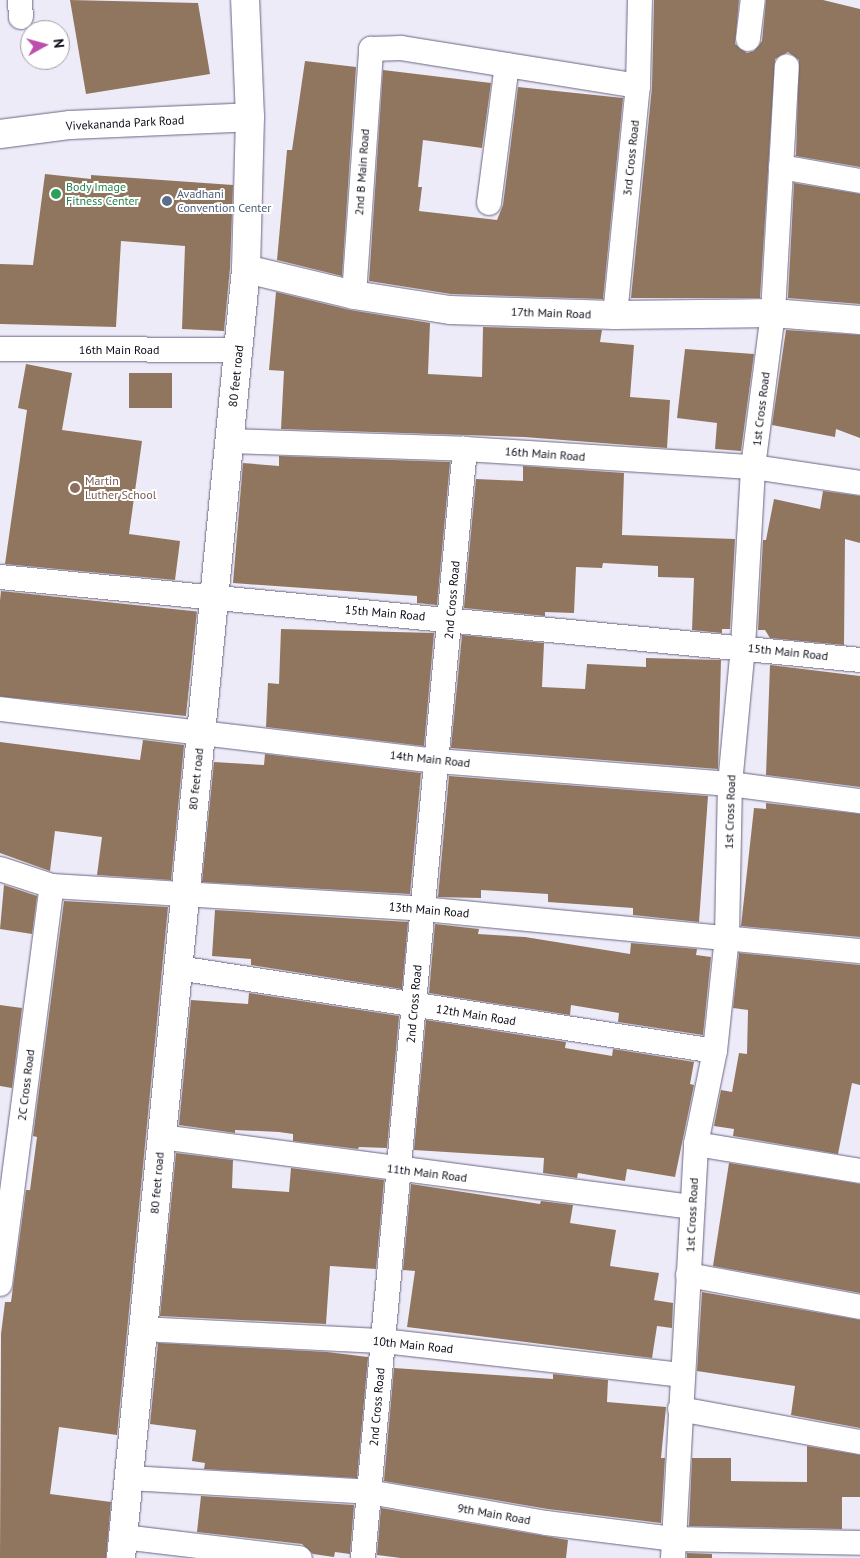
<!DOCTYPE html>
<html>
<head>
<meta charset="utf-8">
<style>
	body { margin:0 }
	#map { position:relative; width:860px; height:1558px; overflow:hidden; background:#eeebf9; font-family:"PT Sans",sans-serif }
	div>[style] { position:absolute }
	.building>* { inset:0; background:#91765f; transform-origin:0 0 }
	.roads { filter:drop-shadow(0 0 1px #6b6583) drop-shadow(0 0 1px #6b6583) }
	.minor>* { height:24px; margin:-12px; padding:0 12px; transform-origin:12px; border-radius:12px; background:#fff }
	.tertiary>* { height:28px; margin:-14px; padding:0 14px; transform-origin:14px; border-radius:14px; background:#fff }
	.dots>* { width:14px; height:14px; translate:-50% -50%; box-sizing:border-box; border:2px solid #fff; border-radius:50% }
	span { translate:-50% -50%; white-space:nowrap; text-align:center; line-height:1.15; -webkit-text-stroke:4px #fff; paint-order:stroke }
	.street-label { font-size:12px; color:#0d0a16 }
	.leisure-label { font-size:12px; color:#27864d }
	.left { translate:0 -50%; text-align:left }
	.service-label { font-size:12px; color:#4e5e75 }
	.education-label { font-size:12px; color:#785e54 }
	.north { position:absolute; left:20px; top:20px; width:50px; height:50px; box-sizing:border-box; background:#fff; border:1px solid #9e9da2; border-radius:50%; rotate:83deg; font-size:14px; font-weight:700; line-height:20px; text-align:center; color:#0d0a16 }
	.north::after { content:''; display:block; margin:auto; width:18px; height:22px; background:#bc4eac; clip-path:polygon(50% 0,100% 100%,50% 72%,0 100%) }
</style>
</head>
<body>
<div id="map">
	<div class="building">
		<div style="clip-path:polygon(70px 0,198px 3px,210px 74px,86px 94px)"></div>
		<div style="clip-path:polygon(654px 0,739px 0,735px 44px,747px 53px,754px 51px,762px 41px,766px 0,823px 0,860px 9px,860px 167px,796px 156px,799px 60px,788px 52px,775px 59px,760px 298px,631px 298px,652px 87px)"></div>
		<div style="clip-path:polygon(305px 61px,356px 67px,342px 276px,277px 260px,287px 150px,292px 150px)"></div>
		<div style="clip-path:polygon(383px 70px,491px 83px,482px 148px,423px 140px,418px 187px,422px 187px,419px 211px,497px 220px,503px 205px,518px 87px,623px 98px,603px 299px,451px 294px,369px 281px)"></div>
		<div style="clip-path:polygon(45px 174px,91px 179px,91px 175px,233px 185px,230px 268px,224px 331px,182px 329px,185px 246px,121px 241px,116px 327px,0 324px,0 264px,33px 265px)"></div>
		<div style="clip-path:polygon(794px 183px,860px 194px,860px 304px,788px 298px)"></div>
		<div style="clip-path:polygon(276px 292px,350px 310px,430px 323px,428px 374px,482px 377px,483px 327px,602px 330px,600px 342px,634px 345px,630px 397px,670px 400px,667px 448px,524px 437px,281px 429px,284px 371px,269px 370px)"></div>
		<div style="clip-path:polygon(786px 330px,860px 335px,860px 438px,836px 429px,835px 437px,772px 425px)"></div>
		<div style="clip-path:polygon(685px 349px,754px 354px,741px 451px,715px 449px,717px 423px,677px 418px)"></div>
		<div style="clip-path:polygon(26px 364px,72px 373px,62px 430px,142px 441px,129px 534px,180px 541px,175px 580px,5px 564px,27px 410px,18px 408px)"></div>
		<div style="left:129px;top:373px;width:43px;height:35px"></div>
		<div style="clip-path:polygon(279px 456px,450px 462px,437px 605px,417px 603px,417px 596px,233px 583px,243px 463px,279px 466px)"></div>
		<div style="clip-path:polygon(523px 466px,624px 473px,622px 535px,735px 539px,730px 629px,722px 629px,722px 633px,692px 630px,694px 578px,658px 577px,658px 566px,603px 563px,602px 568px,576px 567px,574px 613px,545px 612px,545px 616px,464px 608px,476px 479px,523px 481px)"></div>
		<div style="clip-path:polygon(823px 491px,860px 496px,860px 543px,845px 539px,844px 645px,770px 638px,765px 630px,758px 630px,763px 540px,766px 540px,774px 499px,820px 509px)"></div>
		<div style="left:1px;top:591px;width:197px;height:105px;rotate:6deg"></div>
		<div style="clip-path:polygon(281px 629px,434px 633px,424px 746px,266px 727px,268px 683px,279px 684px)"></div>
		<div style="clip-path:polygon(462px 635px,544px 643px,542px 687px,585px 689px,587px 664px,646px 667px,646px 658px,721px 660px,718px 769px,451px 748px)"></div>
		<div style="clip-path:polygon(770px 665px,860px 676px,860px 787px,766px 775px)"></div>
		<div style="clip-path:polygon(143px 740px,184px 745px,171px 880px,97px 875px,102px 837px,55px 831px,50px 871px,0 853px,0 742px,140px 760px)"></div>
		<div style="clip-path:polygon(265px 754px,421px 773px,410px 894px,202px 882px,214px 762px,264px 765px)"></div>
		<div style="clip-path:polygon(449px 776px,708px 796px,699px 922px,633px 915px,633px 908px,548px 902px,548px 894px,481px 890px,481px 898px,438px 897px)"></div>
		<div style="clip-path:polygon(766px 803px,860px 814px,860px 937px,741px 926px,754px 808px,766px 809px)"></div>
		<div style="clip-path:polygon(4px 885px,37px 896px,32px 934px,0 929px)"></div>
		<div style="clip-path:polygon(64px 901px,168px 907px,117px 1435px,59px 1427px,50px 1494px,111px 1502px,106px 1558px,0 1558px,1px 1334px,5px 1302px,11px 1302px,26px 1190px,30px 1190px,37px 1137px,33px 1136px)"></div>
		<div style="clip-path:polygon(215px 910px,408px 922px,402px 989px,251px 965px,251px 959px,212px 956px)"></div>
		<div style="clip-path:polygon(435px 924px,479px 929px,478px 934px,525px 937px,630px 954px,631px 943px,697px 949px,696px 955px,711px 957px,703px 1035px,618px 1022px,619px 1013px,571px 1005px,570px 1015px,429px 993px)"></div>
		<div style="clip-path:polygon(739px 953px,860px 965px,860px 1085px,852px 1083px,838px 1154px,733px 1136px,734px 1129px,714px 1126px,721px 1090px,732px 1092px,739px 1053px,747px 1054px,748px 1010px,733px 1008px)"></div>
		<div style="clip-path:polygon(249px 993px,399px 1016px,387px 1148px,359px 1147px,358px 1149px,293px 1141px,293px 1134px,279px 1132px,235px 1130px,235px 1133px,179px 1125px,191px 1000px,248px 1004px)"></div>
		<div style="clip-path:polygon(0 1005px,22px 1008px,12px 1088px,0 1086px)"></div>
		<div style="clip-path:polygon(426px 1020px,566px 1042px,565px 1048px,612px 1056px,613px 1049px,694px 1062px,690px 1084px,694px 1085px,675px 1177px,627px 1169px,625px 1181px,578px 1173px,577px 1178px,543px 1173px,544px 1158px,414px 1150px)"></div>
		<div style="clip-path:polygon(176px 1153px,233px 1160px,232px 1188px,289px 1192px,291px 1168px,384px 1180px,376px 1269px,330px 1266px,326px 1324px,160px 1316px)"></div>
		<div style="clip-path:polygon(729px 1163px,860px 1184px,860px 1293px,713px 1266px)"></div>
		<div style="clip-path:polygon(411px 1184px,540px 1204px,541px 1201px,573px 1205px,570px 1223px,616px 1230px,610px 1266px,659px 1273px,654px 1300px,673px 1303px,672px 1328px,657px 1326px,652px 1358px,407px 1327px,415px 1271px,403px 1270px)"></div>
		<div style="clip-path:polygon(702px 1292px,860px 1320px,860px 1428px,791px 1415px,795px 1386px,697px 1371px)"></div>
		<div style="clip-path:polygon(158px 1343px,327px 1352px,368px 1357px,357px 1478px,204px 1469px,205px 1463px,192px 1461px,196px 1430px,150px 1424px)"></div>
		<div style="clip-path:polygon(394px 1368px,553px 1379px,553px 1374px,608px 1380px,607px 1402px,666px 1407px,661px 1458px,665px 1458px,661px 1523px,548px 1509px,384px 1481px)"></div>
		<div style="clip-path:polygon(807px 1446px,860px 1455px,860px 1497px,842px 1497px,842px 1529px,689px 1526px,692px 1458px,731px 1458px,731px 1481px,807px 1482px)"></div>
		<div style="clip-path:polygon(201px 1496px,354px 1505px,350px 1554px,335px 1552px,334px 1557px,313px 1554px,302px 1544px,197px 1532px)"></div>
		<div style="clip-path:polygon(381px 1508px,568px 1540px,566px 1558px,401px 1558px,377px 1555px)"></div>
		<div style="clip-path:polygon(687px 1553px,712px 1554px,712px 1558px,687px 1558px)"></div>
	</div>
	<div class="roads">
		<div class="minor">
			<div style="left:20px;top:0;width:17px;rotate:87deg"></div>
			<div style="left:748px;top:39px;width:39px;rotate:-83deg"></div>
			<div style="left:781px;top:167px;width:80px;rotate:10deg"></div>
			<div style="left:489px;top:203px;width:139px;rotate:-82.6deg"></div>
			<div style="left:354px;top:295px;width:247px;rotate:-86deg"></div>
			<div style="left:371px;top:49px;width:30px;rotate:-2deg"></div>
			<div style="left:401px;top:48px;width:240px;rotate:9.1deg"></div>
			<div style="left:615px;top:315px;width:230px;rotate:-84.3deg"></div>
			<div style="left:638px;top:86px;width:86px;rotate:-88.7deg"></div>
			<div style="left:0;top:349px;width:238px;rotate:0.2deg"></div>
			<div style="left:229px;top:441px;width:236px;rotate:1.9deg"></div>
			<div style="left:465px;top:449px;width:289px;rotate:3.6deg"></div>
			<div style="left:753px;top:467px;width:108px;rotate:8.5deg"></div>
			<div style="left:0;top:577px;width:864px;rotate:5.51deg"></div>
			<div style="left:0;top:709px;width:440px;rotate:6.8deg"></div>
			<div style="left:437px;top:761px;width:294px;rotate:4.5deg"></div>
			<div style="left:730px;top:784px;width:131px;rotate:7.5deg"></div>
			<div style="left:0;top:869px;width:55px;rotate:18.1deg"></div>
			<div style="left:52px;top:886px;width:372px;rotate:3.5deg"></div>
			<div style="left:423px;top:909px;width:439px;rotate:5.5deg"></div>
			<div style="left:178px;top:968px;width:543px;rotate:8.79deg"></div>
			<div style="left:161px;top:1137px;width:536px;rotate:7.51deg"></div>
			<div style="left:696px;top:1144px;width:166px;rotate:9.3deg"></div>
			<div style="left:688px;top:1275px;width:175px;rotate:10.5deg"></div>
			<div style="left:0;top:1284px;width:401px;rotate:-82.6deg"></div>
			<div style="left:143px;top:1329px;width:240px;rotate:2.9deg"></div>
			<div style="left:383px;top:1341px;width:301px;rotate:6.5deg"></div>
			<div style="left:680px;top:1409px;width:183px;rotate:10.4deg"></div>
			<div style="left:129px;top:1478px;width:240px;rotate:3.3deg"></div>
			<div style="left:369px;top:1492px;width:180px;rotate:9.9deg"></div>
			<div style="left:546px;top:1523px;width:130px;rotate:7.1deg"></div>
			<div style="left:675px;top:1539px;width:185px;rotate:1.2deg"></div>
			<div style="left:123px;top:1537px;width:178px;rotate:6.8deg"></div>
			<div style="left:363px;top:1558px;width:1114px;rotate:-84.75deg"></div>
			<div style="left:673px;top:1558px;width:415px;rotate:-86.8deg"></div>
			<div style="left:696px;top:1144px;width:95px;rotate:-78.5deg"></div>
			<div style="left:715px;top:1051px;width:115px;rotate:-84deg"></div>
			<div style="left:727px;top:937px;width:153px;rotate:-88.9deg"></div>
			<div style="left:730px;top:784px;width:138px;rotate:-84.6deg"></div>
			<div style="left:743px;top:647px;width:180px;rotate:-86.8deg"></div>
			<div style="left:753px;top:467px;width:155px;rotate:-82.6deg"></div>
			<div style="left:773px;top:313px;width:247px;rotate:-86.8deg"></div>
		</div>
		<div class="tertiary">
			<div style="left:0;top:134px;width:71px;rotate:-7.3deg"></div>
			<div style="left:70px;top:125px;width:180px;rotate:-2.5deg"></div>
			<div style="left:246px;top:269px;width:111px;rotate:13.5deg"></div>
			<div style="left:354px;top:295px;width:97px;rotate:8.9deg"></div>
			<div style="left:450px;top:310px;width:165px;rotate:1.7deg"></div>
			<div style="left:615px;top:315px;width:158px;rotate:-0.7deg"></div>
			<div style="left:773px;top:313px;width:87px;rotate:4.6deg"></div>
			<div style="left:121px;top:1558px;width:1295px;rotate:-84.46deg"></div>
			<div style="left:246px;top:269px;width:152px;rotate:-88.5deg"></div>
			<div style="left:250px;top:117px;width:117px;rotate:-92.4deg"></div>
		</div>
	</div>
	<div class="dots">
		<div style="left:56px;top:194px;background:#2e9e5b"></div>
		<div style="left:167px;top:201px;background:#5c6f8a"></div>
		<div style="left:75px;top:488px;background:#8d6e63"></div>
	</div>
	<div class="street-label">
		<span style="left:125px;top:123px;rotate:-3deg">Vivekananda Park Road</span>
		<span style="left:631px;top:158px;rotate:-84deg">3rd Cross Road</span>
		<span style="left:362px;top:172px;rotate:-86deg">2nd B Main Road</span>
		<span style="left:551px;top:313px;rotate:2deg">17th Main Road</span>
		<span style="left:119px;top:350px">16th Main Road</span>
		<span style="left:236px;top:376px;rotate:-84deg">80 feet road</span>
		<span style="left:761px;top:409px;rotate:-83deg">1st Cross Road</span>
		<span style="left:545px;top:454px;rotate:4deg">16th Main Road</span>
		<span style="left:452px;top:600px;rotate:-85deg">2nd Cross Road</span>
		<span style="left:385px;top:613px;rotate:5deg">15th Main Road</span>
		<span style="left:788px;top:652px;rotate:6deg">15th Main Road</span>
		<span style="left:430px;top:759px;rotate:6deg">14th Main Road</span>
		<span style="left:196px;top:779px;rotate:-84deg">80 feet road</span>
		<span style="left:730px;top:812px;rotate:-88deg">1st Cross Road</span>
		<span style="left:429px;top:910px;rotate:5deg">13th Main Road</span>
		<span style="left:414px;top:1004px;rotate:-85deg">2nd Cross Road</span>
		<span style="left:476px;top:1015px;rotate:9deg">12th Main Road</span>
		<span style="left:26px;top:1085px;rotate:-83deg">2C Cross Road</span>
		<span style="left:427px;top:1173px;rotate:7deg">11th Main Road</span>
		<span style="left:157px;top:1183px;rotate:-85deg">80 feet road</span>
		<span style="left:692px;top:1215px;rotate:-87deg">1st Cross Road</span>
		<span style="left:413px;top:1345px;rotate:6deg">10th Main Road</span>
		<span style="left:377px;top:1407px;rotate:-85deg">2nd Cross Road</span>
		<span style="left:494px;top:1514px;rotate:10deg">9th Main Road</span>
	</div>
	<div class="leisure-label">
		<span class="left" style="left:66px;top:194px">Body Image<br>Fitness Center</span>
	</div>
	<div class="service-label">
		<span class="left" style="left:177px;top:201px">Avadhani<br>Convention Center</span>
	</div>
	<div class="education-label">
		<span class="left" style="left:85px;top:488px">Martin<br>Luther School</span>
	</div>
	<div class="north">N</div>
</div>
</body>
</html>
